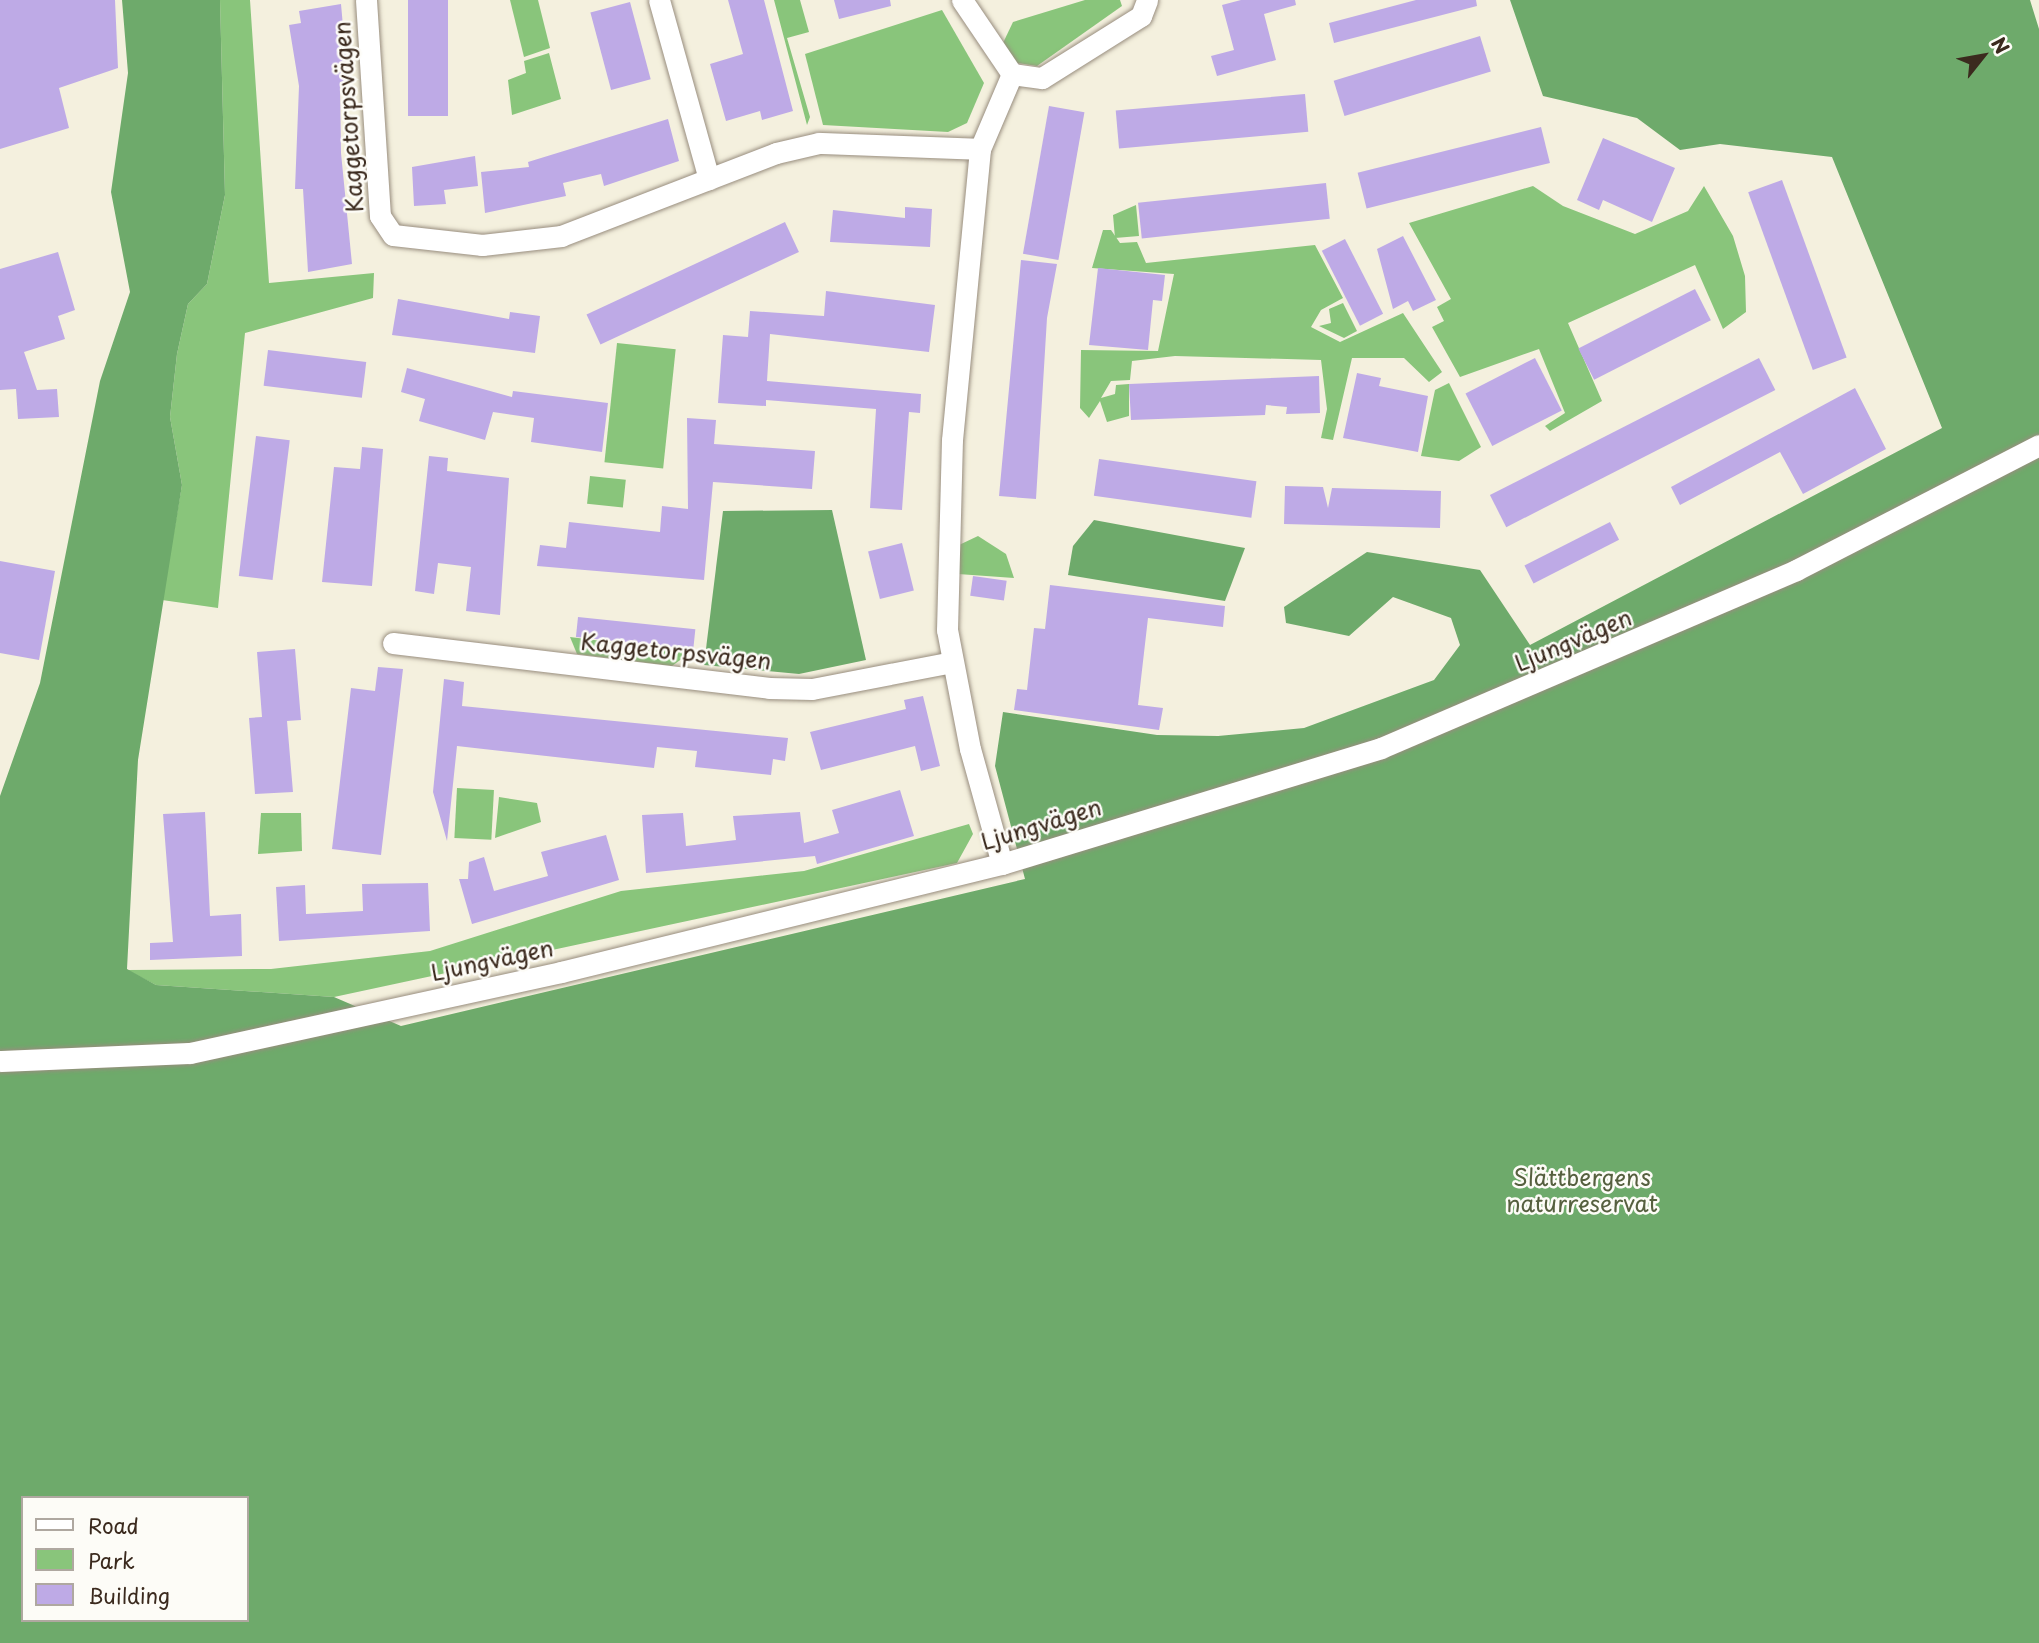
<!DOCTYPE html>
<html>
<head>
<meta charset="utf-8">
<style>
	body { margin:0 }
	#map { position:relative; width:2039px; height:1643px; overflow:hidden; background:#f4f0de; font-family:"Playpen Sans",sans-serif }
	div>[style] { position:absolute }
	.green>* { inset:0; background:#89c57b; transform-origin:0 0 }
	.forest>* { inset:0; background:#6eaa6b }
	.building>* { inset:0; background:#beaae6; transform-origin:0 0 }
	.roads { filter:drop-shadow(0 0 2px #988d7e) drop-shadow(0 0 2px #988d7e) }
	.street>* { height:21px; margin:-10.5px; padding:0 10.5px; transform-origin:10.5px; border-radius:10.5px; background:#fff }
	span { translate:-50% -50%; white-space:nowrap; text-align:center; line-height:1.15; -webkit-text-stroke:5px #fdfcf7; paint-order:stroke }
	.street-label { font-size:23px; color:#3b2a1e }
	.park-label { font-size:23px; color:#56603f }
	.legend { position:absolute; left:21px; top:1496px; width:228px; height:126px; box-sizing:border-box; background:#fdfcf7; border:2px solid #afa8a0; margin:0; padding:9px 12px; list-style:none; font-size:21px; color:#3b2a1e }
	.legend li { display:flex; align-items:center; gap:14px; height:35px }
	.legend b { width:35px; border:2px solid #afa8a0 }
	.north { position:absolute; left:1948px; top:21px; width:70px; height:70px; -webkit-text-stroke:5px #fdfcf7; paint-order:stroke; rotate:59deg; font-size:19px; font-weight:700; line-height:28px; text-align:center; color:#3b2a1e }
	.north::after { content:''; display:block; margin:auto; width:24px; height:32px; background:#3b2a1e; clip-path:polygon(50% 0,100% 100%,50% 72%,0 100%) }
</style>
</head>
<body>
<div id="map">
	<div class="green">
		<div style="clip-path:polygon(220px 0,250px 0,269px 283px,374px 273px,373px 298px,245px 333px,218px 608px,162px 600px,182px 485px,170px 417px,177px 354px,188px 304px,207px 284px,225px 195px)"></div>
		<div style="clip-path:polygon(510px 0,538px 0,550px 48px,524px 57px)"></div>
		<div style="clip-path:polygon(774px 0,800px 0,809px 32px,787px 38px,810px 117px,807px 125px)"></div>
		<div style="clip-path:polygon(1085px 0,1120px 0,1122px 6px,1037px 66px,1012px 62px,1003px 43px,1013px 22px)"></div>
		<div style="clip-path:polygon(942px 10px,984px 83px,967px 123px,948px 132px,823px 125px,805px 54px)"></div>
		<div style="clip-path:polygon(549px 53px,561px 99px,512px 115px,508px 80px,526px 73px,524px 61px)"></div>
		<div style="clip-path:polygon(1533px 186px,1563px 206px,1635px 234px,1688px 211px,1704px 186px,1733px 236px,1745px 276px,1746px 312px,1723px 329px,1695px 265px,1568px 323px,1602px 401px,1550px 431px,1545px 426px,1565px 413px,1539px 349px,1460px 377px,1432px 327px,1444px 321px,1437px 307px,1451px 299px,1409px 223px)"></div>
		<div style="clip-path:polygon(1136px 205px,1139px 236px,1115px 238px,1113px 215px)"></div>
		<div style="clip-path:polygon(1103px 230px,1111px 230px,1120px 243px,1137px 242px,1146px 263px,1315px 245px,1343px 298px,1321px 310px,1311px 327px,1340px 342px,1403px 313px,1442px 372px,1429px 382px,1404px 358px,1352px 358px,1333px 440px,1321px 438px,1327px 409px,1321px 360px,1175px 356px,1132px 361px,1130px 380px,1111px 381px,1101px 398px,1115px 394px,1116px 385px,1129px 384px,1129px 416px,1107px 422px,1100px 401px,1089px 418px,1080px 408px,1081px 350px,1158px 351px,1174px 274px,1092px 268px)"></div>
		<div style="clip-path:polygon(1343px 303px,1357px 331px,1344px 338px,1319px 326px,1331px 323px,1329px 309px)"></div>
		<div style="left:617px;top:343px;width:59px;height:120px;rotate:6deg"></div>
		<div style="clip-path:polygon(1449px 383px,1481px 447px,1459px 461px,1421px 456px,1435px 390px)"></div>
		<div style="left:590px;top:476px;width:36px;height:28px;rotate:6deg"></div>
		<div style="clip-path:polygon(978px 536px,1006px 554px,1014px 578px,958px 574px,959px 545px)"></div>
		<div style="clip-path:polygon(570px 637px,691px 652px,672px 666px,577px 654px)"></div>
		<div style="left:457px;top:788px;width:37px;height:50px;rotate:3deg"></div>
		<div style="clip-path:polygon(499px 797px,537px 803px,541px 822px,495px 838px)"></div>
		<div style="clip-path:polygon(261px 813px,301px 813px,302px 851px,258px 854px)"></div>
		<div style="clip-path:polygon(969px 824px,973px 834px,957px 863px,334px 997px,156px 985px,127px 970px,271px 969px,430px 951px,621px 891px,804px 871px)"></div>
	</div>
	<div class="forest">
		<div style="clip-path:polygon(evenodd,122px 0,220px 0,225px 195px,207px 284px,188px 304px,177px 354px,170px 417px,182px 485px,138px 760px,127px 969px,156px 985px,334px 997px,401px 1026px,1025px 879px,995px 766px,1003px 712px,1157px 735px,1218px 736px,1304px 728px,1434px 680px,1460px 645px,1451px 618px,1393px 597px,1349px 636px,1286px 623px,1284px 607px,1367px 552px,1480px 570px,1530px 645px,1942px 428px,1832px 157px,1720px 144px,1680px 150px,1637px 118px,1543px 96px,1510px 0,2030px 0,2039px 29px,2039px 1643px,0 1643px,0 796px,40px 683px,100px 381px,130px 292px,111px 192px,128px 73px,122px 0,23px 1498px,247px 1498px,247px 1620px,23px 1620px,23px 1498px)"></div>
		<div style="clip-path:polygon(832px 510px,866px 660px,799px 674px,704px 665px,723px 511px)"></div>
		<div style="clip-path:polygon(1094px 520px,1245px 548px,1225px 601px,1068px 575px,1073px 546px)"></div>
	</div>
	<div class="building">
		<div style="clip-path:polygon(0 0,115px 0,118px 68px,59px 88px,69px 128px,0 149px)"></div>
		<div style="left:408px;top:0;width:40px;height:116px"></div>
		<div style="clip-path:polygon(728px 0,764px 0,793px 111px,762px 120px,760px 111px,726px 121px,710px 64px,743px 54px)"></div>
		<div style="clip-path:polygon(834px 0,890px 0,891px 6px,839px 19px)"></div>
		<div style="clip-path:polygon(1241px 0,1295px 0,1296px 5px,1264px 14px,1276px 60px,1217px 76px,1211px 56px,1234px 50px,1222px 5px)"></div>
		<div style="clip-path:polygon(1416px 0,1476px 0,1477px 6px,1334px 43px,1329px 23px)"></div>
		<div style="left:630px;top:2px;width:80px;height:41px;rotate:75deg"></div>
		<div style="clip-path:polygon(341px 4px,348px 82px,340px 82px,341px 153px,352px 264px,308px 272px,303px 189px,295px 189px,299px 86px,289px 25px,301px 23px,299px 11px)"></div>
		<div style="left:1480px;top:36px;width:37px;height:153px;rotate:73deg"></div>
		<div style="left:1305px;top:94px;width:38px;height:190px;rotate:85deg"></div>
		<div style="left:1049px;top:106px;width:36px;height:150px;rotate:10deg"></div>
		<div style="clip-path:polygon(668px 119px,679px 161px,604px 186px,601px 174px,563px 183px,566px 196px,485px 213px,481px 172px,529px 167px,528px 162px)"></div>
		<div style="left:1541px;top:127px;width:37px;height:189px;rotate:76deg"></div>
		<div style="clip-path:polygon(1603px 138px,1675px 168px,1652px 222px,1603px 200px,1599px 210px,1577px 200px)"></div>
		<div style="clip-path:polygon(475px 156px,478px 186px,444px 190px,446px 204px,414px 206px,412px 167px)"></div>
		<div style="left:1782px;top:180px;width:189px;height:36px;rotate:70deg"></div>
		<div style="left:1326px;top:183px;width:36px;height:189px;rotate:84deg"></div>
		<div style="clip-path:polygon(905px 207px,932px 209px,930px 247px,830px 242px,833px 210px,905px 218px)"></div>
		<div style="left:785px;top:222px;width:33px;height:219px;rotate:65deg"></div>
		<div style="clip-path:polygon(1403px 236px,1436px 300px,1413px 311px,1408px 301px,1393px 309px,1377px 249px)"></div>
		<div style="left:1345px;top:239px;width:84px;height:26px;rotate:63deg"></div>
		<div style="clip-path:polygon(58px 252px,75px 310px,58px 316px,65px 339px,24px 352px,37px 390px,57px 389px,59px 417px,18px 419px,16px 389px,0 390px,0 269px)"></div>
		<div style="clip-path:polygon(1021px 260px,1057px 264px,1047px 318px,1036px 499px,999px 496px)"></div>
		<div style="clip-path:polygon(1098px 268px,1165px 275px,1162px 301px,1153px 300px,1148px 350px,1089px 345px)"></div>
		<div style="left:1695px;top:289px;width:35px;height:131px;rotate:63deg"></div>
		<div style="clip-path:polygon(826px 291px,935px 305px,929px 352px,770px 334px,767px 381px,921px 394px,920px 413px,909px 412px,902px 510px,870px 508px,876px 409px,766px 400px,766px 406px,718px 403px,723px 335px,748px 337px,750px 311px,824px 316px)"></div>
		<div style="clip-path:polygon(398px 299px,509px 319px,510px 312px,540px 316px,535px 353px,392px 335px)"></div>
		<div style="left:268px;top:350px;width:99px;height:36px;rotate:7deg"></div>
		<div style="left:1535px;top:358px;width:59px;height:78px;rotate:63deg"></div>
		<div style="left:1759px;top:358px;width:36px;height:302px;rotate:63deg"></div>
		<div style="clip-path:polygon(407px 368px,512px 397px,513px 391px,608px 403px,602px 452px,531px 442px,534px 418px,493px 412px,485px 440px,419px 421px,425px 399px,401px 392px)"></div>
		<div style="clip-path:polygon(1357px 373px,1381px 378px,1379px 386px,1428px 396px,1418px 452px,1343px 438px)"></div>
		<div style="clip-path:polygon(1319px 376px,1320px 413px,1286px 414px,1287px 407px,1266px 405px,1265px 415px,1131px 420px,1129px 384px)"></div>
		<div style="clip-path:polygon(1855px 388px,1886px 449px,1803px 494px,1780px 452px,1680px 505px,1671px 487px)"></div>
		<div style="clip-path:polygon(687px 418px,716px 420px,714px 444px,815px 451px,812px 489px,713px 482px,704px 580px,537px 566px,540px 545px,566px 548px,569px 522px,660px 532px,662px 506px,688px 509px)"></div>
		<div style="left:256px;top:436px;width:34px;height:141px;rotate:7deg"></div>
		<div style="clip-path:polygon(362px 447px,383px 449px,372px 586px,322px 582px,334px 467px,360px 469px)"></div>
		<div style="clip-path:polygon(429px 456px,448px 458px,447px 471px,509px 478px,500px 615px,466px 611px,471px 567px,438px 563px,434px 594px,415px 591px)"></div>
		<div style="left:1099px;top:459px;width:159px;height:37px;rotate:8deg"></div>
		<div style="clip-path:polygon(1285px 486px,1323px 487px,1328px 508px,1332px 488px,1441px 491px,1440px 528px,1284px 524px)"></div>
		<div style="left:1610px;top:522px;width:20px;height:96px;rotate:63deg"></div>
		<div style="left:902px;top:543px;width:49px;height:35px;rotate:76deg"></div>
		<div style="clip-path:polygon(0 561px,55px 571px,39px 660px,0 653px)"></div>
		<div style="left:973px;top:576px;width:34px;height:20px;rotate:8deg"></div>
		<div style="clip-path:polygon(1050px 585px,1225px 606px,1223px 627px,1148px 618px,1138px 705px,1163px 708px,1159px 730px,1014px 710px,1017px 689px,1027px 690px,1034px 628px,1045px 629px)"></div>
		<div style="left:578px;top:617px;width:118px;height:20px;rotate:6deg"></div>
		<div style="clip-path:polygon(295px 649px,301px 720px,287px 721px,293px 792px,255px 794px,249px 718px,262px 717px,257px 652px)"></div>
		<div style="clip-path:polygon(378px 667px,403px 669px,381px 855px,332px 849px,351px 688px,375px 691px)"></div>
		<div style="clip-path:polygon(444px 679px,464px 682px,462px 706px,788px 738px,785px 761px,773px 759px,771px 775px,695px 767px,697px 751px,657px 747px,654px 768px,457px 746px,447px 841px,433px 792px)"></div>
		<div style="clip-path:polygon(923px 696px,940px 766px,921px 771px,915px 746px,821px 770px,810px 732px,906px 709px,904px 700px)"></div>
		<div style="clip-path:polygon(900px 790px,914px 836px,817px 864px,815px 856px,646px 873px,642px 815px,683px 813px,686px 846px,736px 840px,733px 816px,800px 812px,804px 843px,839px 833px,832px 810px)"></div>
		<div style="clip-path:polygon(205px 812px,210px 916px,241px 914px,242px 956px,150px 960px,150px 943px,173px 942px,163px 814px)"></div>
		<div style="clip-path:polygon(606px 835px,619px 880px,472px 924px,459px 879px,468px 879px,469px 862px,484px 857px,494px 891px,548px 876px,541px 852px)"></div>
		<div style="clip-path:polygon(428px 883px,430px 931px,279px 941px,276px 887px,305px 885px,306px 914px,363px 911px,362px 884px)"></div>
	</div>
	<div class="roads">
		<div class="street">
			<div style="left:366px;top:0;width:216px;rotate:86.3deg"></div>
			<div style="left:380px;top:216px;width:23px;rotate:56deg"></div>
			<div style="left:393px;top:235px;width:90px;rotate:6.4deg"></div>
			<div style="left:482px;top:245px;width:80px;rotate:-6.5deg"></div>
			<div style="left:561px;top:236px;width:230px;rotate:-21.1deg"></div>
			<div style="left:776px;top:153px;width:44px;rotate:-13.1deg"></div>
			<div style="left:819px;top:143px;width:161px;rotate:2.1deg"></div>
			<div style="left:659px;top:0;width:186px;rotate:74.4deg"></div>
			<div style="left:962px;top:0;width:89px;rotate:56deg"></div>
			<div style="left:393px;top:643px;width:379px;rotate:6.8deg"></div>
			<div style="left:769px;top:688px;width:43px;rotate:1.3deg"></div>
			<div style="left:812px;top:689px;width:143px;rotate:-10.9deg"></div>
			<div style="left:1002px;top:864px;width:119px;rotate:-105.5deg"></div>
			<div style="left:970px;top:749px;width:121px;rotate:-100.9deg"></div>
			<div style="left:947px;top:630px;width:190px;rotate:-88.5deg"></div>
			<div style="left:952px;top:440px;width:292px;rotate:-84.5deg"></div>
			<div style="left:980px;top:149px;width:82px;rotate:-66.9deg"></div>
			<div style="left:1012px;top:74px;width:30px;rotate:8deg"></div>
			<div style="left:1042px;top:78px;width:117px;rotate:-32.1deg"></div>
			<div style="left:1141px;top:16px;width:17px;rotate:-69deg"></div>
			<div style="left:0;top:1061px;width:190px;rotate:-2.4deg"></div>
			<div style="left:190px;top:1053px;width:380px;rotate:-12.3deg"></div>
			<div style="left:561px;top:972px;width:454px;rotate:-13.8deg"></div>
			<div style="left:1002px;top:864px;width:396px;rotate:-17deg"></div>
			<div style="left:1381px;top:748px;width:452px;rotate:-23.2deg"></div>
			<div style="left:1796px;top:570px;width:273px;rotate:-27.2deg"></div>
		</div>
	</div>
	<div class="street-label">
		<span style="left:348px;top:117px;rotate:-94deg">Kaggetorpsvägen</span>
		<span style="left:1573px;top:640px;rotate:-23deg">Ljungvägen</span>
		<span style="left:676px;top:651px;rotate:6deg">Kaggetorpsvägen</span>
		<span style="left:1041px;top:824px;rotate:-17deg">Ljungvägen</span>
		<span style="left:492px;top:960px;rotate:-12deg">Ljungvägen</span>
	</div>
	<div class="park-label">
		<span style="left:1582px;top:1190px">Slättbergens<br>naturreservat</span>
	</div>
	<ul class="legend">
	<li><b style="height:9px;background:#fff"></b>Road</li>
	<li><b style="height:19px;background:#89c57b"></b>Park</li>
	<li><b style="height:19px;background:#beaae6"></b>Building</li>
	</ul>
	<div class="north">N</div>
</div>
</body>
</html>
